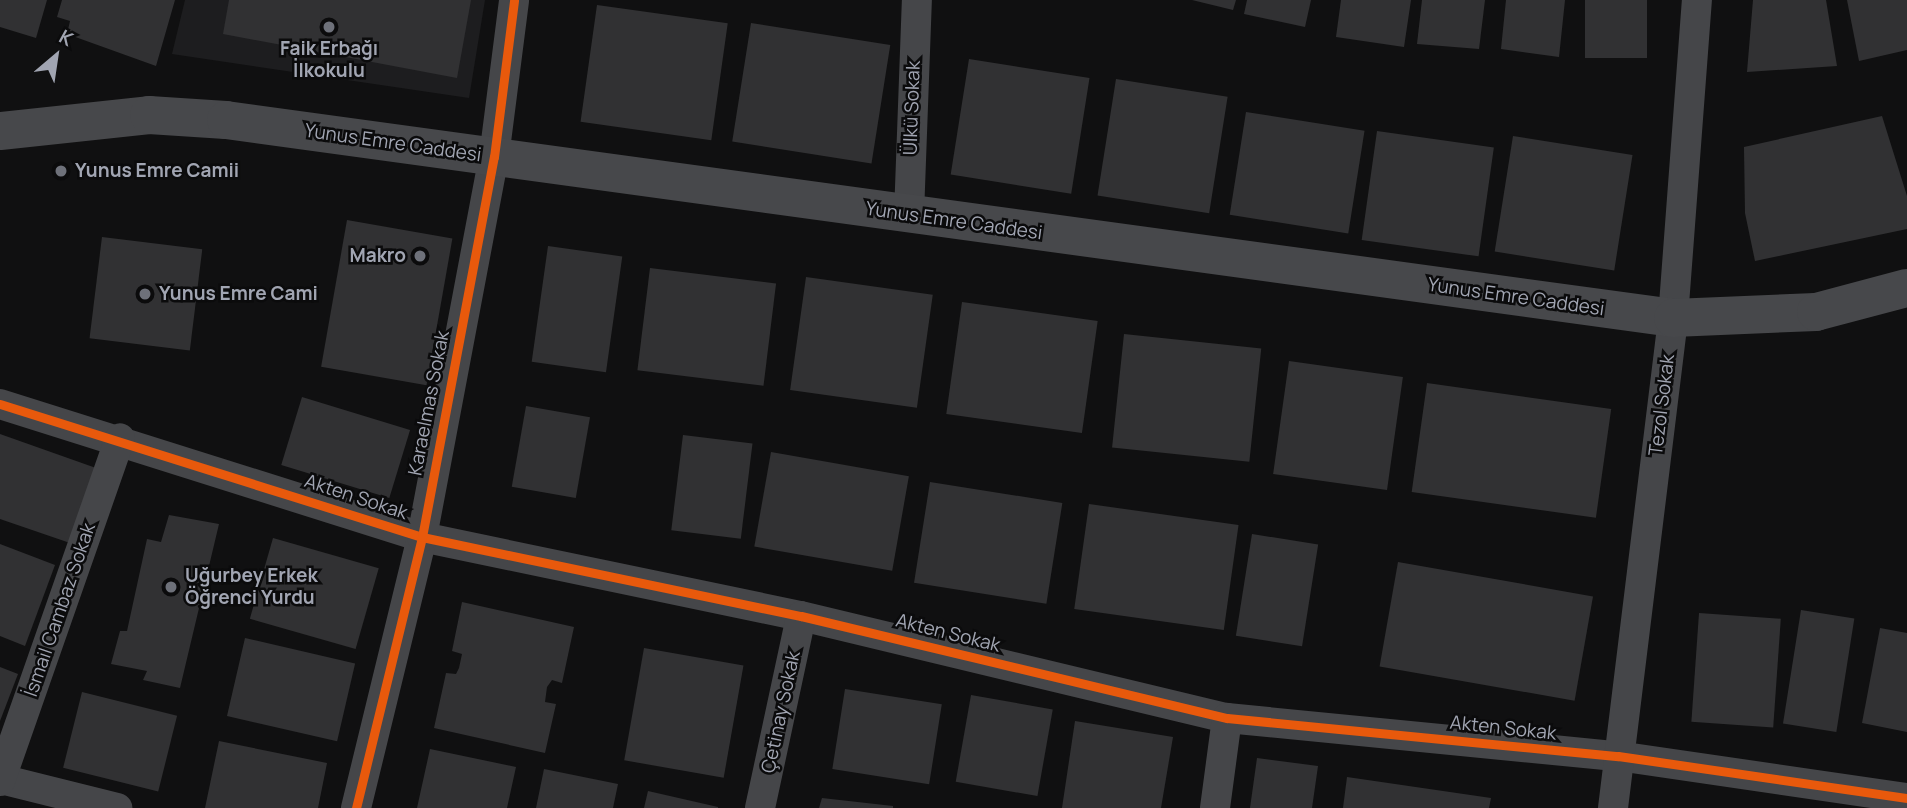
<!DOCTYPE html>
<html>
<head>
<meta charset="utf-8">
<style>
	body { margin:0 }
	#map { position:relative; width:1907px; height:808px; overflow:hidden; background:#101011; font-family:Manrope,sans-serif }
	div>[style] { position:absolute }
	.built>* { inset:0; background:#1d1d1f }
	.building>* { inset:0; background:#313133; transform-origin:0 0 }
	.minor>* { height:30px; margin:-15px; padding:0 15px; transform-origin:15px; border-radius:15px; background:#454649 }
	.major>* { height:38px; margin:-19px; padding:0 19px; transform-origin:19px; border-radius:19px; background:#47484b }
	.cycleway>* { height:9px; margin:-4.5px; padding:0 4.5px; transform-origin:4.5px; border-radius:4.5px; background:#e8590c }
	.dots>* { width:19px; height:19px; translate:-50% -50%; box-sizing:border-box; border:4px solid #0b0b0c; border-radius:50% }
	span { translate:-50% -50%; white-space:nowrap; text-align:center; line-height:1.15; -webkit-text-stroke:5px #0b0b0c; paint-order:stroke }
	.poi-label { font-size:19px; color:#a1a5b2; font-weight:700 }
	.left { translate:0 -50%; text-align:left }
	.right { translate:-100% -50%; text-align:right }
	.street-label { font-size:19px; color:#a1a5b2 }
	.north { position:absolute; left:21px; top:21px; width:70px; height:70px; -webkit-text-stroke:5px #0b0b0c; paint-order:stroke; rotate:29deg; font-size:19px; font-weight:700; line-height:28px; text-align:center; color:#a1a5b2 }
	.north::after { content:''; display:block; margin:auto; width:24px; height:32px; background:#a1a5b2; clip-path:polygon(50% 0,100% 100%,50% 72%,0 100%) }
</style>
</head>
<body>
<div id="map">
	<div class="built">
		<div style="clip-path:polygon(185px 0,485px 0,469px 98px,172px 54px)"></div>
	</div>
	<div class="building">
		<div style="clip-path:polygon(0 0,47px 0,36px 38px,0 27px)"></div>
		<div style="clip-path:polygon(62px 0,175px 0,156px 66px,67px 34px,70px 21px,57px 17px)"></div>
		<div style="clip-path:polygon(229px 0,471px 0,457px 78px,223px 34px)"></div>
		<div style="clip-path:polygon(1192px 0,1236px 0,1233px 10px)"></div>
		<div style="clip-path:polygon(1247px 0,1311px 0,1305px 27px,1244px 14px)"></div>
		<div style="clip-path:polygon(1341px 0,1411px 0,1404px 47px,1336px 37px)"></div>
		<div style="clip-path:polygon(1422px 0,1485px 0,1479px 49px,1417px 44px)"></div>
		<div style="clip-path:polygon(1506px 0,1565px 0,1559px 57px,1501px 49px)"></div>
		<div style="left:1585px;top:0;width:62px;height:58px"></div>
		<div style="clip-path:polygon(1753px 0,1826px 0,1837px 66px,1747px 72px)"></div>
		<div style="clip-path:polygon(1847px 0,1907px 0,1907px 50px,1859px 61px)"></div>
		<div style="left:597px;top:5px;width:132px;height:118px;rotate:8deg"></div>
		<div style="left:751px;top:23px;width:141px;height:120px;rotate:9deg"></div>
		<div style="left:969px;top:59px;width:122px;height:117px;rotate:9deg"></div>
		<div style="left:1116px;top:79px;width:113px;height:118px;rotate:9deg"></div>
		<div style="left:1246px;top:112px;width:120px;height:104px;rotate:9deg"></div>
		<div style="clip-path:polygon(1882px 116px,1907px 196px,1907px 229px,1755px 261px,1745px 213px,1744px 147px)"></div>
		<div style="left:1377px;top:131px;width:118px;height:110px;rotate:8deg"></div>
		<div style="left:1513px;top:136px;width:121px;height:117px;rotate:9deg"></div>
		<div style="left:347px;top:220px;width:107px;height:149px;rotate:10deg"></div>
		<div style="left:102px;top:237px;width:101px;height:102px;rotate:7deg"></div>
		<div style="left:548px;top:246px;width:75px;height:117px;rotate:8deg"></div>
		<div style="left:650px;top:268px;width:127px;height:103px;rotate:7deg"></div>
		<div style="left:806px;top:277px;width:128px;height:114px;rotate:8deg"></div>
		<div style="left:962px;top:302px;width:137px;height:113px;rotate:8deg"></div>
		<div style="left:1124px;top:334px;width:138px;height:114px;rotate:6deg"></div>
		<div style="left:1289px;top:361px;width:115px;height:114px;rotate:8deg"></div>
		<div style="left:1427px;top:383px;width:186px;height:110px;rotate:8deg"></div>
		<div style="left:302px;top:397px;width:113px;height:71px;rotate:17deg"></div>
		<div style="left:526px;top:406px;width:65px;height:82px;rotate:10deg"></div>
		<div style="clip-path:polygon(0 434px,96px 468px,70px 543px,0 519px)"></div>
		<div style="left:683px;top:435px;width:70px;height:96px;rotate:7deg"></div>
		<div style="left:771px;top:452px;width:140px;height:96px;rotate:10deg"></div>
		<div style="left:930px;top:482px;width:134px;height:102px;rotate:9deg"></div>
		<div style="left:1089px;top:504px;width:151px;height:106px;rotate:8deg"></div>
		<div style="clip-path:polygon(169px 515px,219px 524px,180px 688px,143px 680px,147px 671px,111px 664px,120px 631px,127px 631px,147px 539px,161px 542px)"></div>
		<div style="left:1252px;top:534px;width:67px;height:103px;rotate:9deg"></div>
		<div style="left:273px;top:538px;width:110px;height:84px;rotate:16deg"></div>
		<div style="clip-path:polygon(0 544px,55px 565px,25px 646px,0 636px)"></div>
		<div style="left:1398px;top:562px;width:198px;height:106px;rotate:10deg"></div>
		<div style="clip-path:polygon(462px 602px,574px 627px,562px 683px,552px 680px,547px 687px,545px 702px,556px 704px,545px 753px,434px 728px,446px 673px,456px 674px,459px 668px,462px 654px,452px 651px)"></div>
		<div style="left:1801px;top:610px;width:54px;height:115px;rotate:9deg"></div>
		<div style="left:1699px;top:613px;width:82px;height:109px;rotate:4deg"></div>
		<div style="clip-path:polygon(1880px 628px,1907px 633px,1907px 732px,1862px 723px)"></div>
		<div style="left:245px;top:638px;width:113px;height:80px;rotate:13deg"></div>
		<div style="left:644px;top:648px;width:101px;height:114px;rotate:10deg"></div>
		<div style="clip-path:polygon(0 667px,18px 674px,0 721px)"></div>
		<div style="left:845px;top:689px;width:98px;height:81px;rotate:9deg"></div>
		<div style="left:82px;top:692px;width:98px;height:78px;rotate:14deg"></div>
		<div style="left:971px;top:695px;width:83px;height:88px;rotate:10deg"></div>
		<div style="clip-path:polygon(1075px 721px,1173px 737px,1161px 808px,1062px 808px)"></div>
		<div style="clip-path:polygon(219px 741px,327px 763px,318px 808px,205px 808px)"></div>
		<div style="clip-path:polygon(430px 749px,516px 767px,507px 808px,417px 808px)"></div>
		<div style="clip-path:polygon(1257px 758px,1318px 766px,1312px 808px,1250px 808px)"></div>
		<div style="clip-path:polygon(544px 769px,618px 784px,613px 808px,536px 808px)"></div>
		<div style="clip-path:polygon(1347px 777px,1491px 798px,1489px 808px,1343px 808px)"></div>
		<div style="clip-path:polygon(648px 791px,718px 807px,718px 808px,644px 808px)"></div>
		<div style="clip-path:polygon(822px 798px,893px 806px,893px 808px,819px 808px)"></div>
	</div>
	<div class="minor">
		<div style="left:909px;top:215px;width:215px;rotate:-87.9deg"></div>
		<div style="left:0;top:404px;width:442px;rotate:17.5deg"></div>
		<div style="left:422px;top:537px;width:387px;rotate:11.8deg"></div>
		<div style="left:801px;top:616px;width:438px;rotate:13.5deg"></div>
		<div style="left:1227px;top:718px;width:393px;rotate:5.6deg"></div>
		<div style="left:1618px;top:756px;width:292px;rotate:8.3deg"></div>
		<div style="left:1px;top:779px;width:120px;rotate:14deg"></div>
		<div style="left:0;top:781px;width:363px;rotate:-70.7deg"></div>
		<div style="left:356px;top:808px;width:279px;rotate:-76.3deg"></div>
		<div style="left:422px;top:537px;width:387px;rotate:-79.3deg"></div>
		<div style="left:494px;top:157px;width:158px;rotate:-82.7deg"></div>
		<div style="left:760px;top:808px;width:196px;rotate:-77.9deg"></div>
		<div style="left:1215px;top:808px;width:91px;rotate:-82.4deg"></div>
		<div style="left:1613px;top:808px;width:494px;rotate:-83deg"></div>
		<div style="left:1673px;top:318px;width:319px;rotate:-85.7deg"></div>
	</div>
	<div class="major">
		<div style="left:0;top:131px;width:150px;rotate:-6.1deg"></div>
		<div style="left:149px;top:115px;width:77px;rotate:3.7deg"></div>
		<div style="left:226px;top:120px;width:1460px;rotate:7.79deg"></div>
		<div style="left:1673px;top:318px;width:143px;rotate:-2.4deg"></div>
		<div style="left:1816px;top:312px;width:94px;rotate:-14.8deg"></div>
	</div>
	<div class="cycleway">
		<div style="left:0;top:404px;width:442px;rotate:17.5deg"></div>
		<div style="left:422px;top:537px;width:387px;rotate:11.8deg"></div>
		<div style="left:801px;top:616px;width:438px;rotate:13.5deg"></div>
		<div style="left:1227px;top:718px;width:393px;rotate:5.6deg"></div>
		<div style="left:1618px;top:756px;width:292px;rotate:8.3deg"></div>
		<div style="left:356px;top:808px;width:279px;rotate:-76.3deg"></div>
		<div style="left:422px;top:537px;width:387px;rotate:-79.3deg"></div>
		<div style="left:494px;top:157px;width:158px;rotate:-82.7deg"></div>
	</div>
	<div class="dots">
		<div style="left:329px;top:27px;background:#6e717a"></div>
		<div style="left:61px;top:171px;background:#6e717a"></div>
		<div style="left:420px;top:256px;background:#6e717a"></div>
		<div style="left:145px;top:294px;background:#6e717a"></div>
		<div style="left:171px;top:587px;background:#6e717a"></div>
	</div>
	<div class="poi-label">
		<span style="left:329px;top:60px">Faik Erbağı<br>İlkokulu</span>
		<span class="left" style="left:75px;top:171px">Yunus Emre Camii</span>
		<span class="right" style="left:406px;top:256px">Makro</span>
		<span class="left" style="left:159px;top:294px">Yunus Emre Cami</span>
		<span class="left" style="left:185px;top:587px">Uğurbey Erkek<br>Öğrenci Yurdu</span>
	</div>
	<div class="street-label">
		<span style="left:912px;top:108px;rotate:-88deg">Ülkü Sokak</span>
		<span style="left:393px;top:143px;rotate:8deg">Yunus Emre Caddesi</span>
		<span style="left:954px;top:221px;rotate:8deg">Yunus Emre Caddesi</span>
		<span style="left:1516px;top:297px;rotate:8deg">Yunus Emre Caddesi</span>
		<span style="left:429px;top:403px;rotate:-79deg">Karaelmas Sokak</span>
		<span style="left:1662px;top:405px;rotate:-83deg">Tezol Sokak</span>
		<span style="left:356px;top:497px;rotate:18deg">Akten Sokak</span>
		<span style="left:60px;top:610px;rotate:-71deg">İsmail Cambaz Sokak</span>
		<span style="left:948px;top:633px;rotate:14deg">Akten Sokak</span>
		<span style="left:781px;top:712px;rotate:-78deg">Çetinay Sokak</span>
		<span style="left:1503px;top:728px;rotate:6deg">Akten Sokak</span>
	</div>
	<div class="north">K</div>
</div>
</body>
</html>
